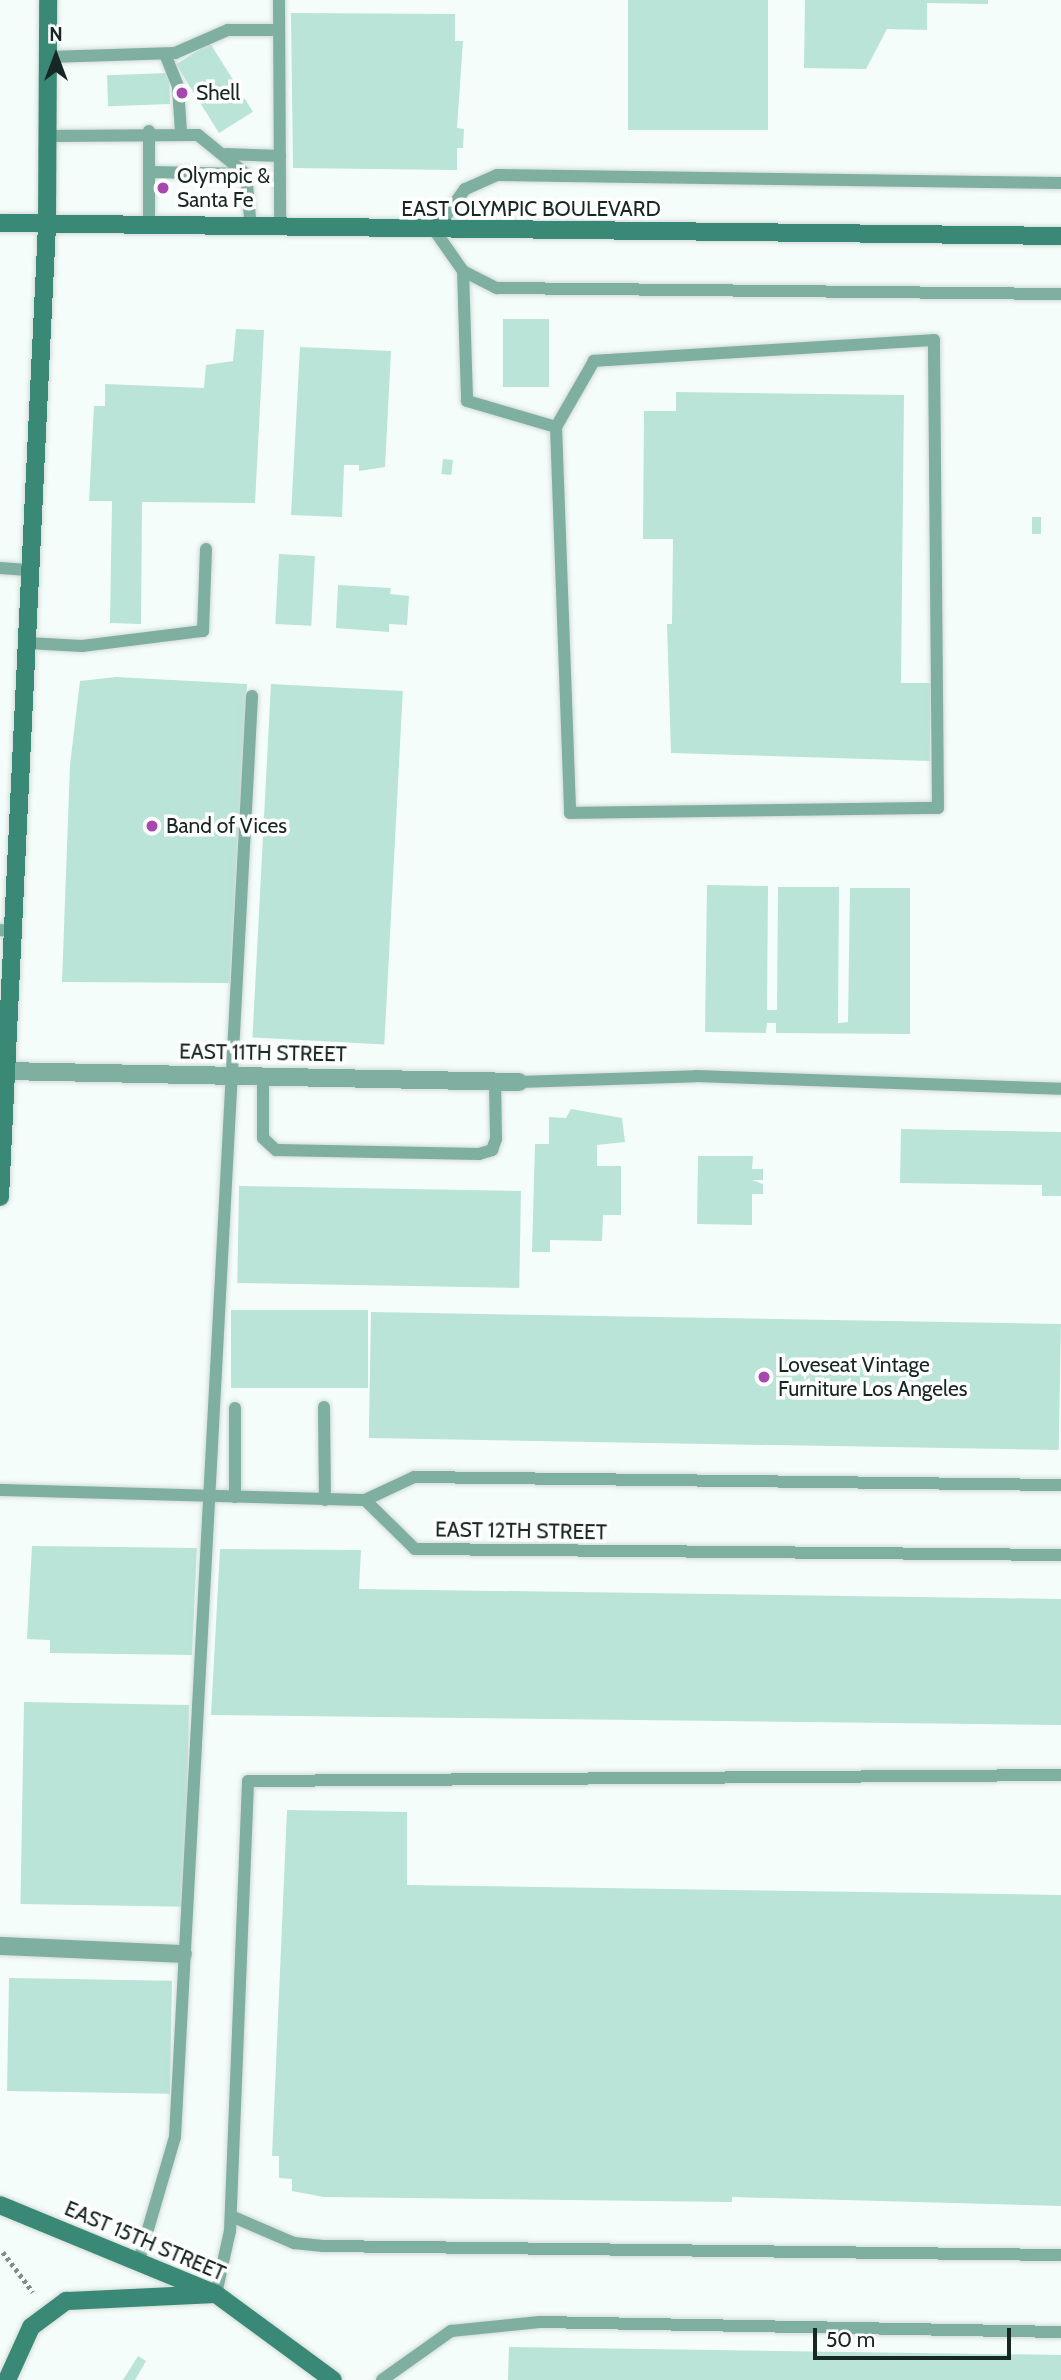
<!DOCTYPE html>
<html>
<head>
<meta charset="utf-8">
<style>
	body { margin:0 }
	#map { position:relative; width:1061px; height:2380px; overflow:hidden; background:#f5fdfa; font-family:Cabin,sans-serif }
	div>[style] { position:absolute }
	.building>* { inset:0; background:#b9e4d7; transform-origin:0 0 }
	.path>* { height:4.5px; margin-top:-2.25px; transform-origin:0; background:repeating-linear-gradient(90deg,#808c89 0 3.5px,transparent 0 7px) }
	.roads { filter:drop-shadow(0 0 2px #d1dbd8) drop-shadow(0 0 2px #d1dbd8) }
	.lane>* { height:12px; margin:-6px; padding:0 6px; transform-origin:6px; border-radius:6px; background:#7fafa1 }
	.street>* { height:18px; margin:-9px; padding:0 9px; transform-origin:9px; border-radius:9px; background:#7fafa1 }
	.secondary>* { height:18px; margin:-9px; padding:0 9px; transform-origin:9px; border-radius:9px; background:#3a8976 }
	.dots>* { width:19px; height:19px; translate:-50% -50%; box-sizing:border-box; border:4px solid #fff; border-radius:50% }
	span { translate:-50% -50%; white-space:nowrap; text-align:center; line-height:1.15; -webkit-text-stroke:7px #fff; paint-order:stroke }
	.poi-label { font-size:21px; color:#172723 }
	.left { translate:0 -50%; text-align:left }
	.street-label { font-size:21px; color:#172723 }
	.north { position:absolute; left:21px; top:21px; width:70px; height:70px; -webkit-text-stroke:5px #fff; paint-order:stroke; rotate:0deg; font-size:19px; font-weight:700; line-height:28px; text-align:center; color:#172723 }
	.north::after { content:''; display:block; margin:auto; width:24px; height:32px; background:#172723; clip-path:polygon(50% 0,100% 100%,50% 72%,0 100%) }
	.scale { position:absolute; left:813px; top:2328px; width:198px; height:32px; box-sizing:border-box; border:4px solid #172723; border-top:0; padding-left:9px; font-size:21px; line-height:24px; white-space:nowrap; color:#172723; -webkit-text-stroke:5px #fff; paint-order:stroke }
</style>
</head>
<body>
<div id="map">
	<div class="building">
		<div style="left:628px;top:0;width:140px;height:130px"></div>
		<div style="clip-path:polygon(805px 0,988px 0,988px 4px,927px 3px,927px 30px,887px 29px,866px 69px,804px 68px)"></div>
		<div style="clip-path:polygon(291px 13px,455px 14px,455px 41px,463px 41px,457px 128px,464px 129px,463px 148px,457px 148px,457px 170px,293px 168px)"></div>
		<div style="left:210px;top:43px;width:81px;height:40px;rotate:58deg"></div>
		<div style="left:169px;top:73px;width:31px;height:62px;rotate:88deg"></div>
		<div style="left:503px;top:319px;width:46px;height:68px"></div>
		<div style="clip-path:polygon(236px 329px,264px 330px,255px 503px,142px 502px,141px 624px,110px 623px,112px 501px,89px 501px,94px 406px,105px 406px,105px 384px,204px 388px,206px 365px,233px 361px)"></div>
		<div style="clip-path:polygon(300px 347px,391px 351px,385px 467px,359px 471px,359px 465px,344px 465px,342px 517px,291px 515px)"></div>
		<div style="clip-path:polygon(676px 392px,904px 395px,901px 683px,931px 683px,930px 761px,671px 753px,667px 624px,672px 624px,673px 539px,643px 539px,644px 411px,676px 411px)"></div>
		<div style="left:443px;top:459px;width:10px;height:15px;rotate:6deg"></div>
		<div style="left:1032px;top:517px;width:9px;height:17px"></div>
		<div style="left:279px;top:554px;width:36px;height:70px;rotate:3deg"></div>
		<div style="clip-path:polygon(338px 585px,391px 588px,390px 594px,409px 596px,407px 625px,389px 624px,389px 632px,336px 628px)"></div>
		<div style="clip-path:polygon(116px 677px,247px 684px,230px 983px,62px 982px,70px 765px,80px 681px)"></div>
		<div style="left:271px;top:684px;width:132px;height:354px;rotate:3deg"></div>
		<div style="clip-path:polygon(707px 885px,768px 886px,767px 1010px,777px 1010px,778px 887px,839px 887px,838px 1023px,848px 1022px,850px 888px,910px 888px,910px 1034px,776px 1033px,776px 1023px,767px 1023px,766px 1033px,705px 1032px)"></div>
		<div style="clip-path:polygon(571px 1109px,622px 1118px,625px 1142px,597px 1145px,597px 1166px,621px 1166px,621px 1215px,603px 1215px,602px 1241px,550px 1240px,550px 1252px,532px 1252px,535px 1144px,549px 1144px,549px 1117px,566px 1118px)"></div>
		<div style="clip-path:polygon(901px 1129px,1061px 1132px,1061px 1196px,1042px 1196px,1042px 1185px,900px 1183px)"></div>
		<div style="clip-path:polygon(698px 1156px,753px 1156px,752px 1169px,763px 1169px,763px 1180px,752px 1180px,763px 1184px,763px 1194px,752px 1194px,752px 1225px,697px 1224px)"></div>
		<div style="left:239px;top:1186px;width:282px;height:97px;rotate:1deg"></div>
		<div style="left:231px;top:1310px;width:137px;height:78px"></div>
		<div style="left:371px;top:1312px;width:690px;height:126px;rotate:1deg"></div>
		<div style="clip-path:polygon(32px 1546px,197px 1548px,192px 1655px,50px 1653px,50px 1640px,27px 1639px)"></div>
		<div style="clip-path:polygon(220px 1549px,361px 1550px,359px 1589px,1061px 1599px,1061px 1725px,211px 1715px)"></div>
		<div style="left:24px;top:1702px;width:165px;height:202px;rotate:1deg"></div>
		<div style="clip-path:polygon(287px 1810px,407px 1812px,407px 1885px,1061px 1895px,1061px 2206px,732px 2197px,732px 2202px,324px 2197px,292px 2191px,292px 2179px,279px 2178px,279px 2156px,272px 2156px)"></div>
		<div style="left:9px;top:1978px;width:163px;height:113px;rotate:1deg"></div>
		<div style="clip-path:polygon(509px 2347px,1061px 2355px,1061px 2380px,508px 2380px)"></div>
		<div style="clip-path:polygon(138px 2356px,146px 2361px,135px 2380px,123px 2380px)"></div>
	</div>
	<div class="path">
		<div style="left:3px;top:2252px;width:50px;rotate:53.1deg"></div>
	</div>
	<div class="roads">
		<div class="lane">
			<div style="left:279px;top:0;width:229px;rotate:89.7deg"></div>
			<div style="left:165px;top:54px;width:35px;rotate:68deg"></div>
			<div style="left:178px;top:87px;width:45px;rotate:86.2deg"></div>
			<div style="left:49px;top:57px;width:126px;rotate:-1.8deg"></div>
			<div style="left:175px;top:53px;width:58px;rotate:-23.5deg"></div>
			<div style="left:228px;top:30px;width:51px"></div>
			<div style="left:149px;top:131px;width:97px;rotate:90deg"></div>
			<div style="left:48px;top:136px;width:150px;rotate:-0.4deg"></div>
			<div style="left:198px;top:135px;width:62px;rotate:39.1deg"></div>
			<div style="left:246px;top:174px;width:55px;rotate:84.8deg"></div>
			<div style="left:226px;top:154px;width:54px;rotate:2.1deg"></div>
			<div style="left:149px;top:172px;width:97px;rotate:1.2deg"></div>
			<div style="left:1061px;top:183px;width:564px;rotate:-179.19deg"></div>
			<div style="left:497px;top:175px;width:35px;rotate:156deg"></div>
			<div style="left:465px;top:189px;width:52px;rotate:125.5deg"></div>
			<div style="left:435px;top:231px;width:49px;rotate:55deg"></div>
			<div style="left:463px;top:271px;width:38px;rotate:27deg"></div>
			<div style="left:497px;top:288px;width:564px;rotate:0.61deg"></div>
			<div style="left:463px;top:271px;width:130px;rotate:88.2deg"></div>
			<div style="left:467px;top:401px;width:93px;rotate:16.3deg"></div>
			<div style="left:556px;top:427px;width:386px;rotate:87.9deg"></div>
			<div style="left:570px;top:813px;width:368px;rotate:-0.8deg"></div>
			<div style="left:938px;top:808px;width:468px;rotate:-90.5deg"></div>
			<div style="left:934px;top:340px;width:341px;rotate:176.5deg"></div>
			<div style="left:594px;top:361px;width:76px;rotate:119.9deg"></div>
			<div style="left:0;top:568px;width:31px;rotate:4deg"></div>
			<div style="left:27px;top:643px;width:55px;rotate:3.1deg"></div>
			<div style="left:82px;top:646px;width:122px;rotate:-7.1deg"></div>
			<div style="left:203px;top:631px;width:82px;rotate:-87.9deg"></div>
			<div style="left:0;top:930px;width:11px;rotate:5deg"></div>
			<div style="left:263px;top:1077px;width:61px;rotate:90deg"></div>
			<div style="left:263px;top:1138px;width:18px;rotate:43deg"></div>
			<div style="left:276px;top:1150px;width:203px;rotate:1.1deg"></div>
			<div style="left:479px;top:1154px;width:14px;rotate:-17deg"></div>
			<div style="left:492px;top:1150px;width:12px;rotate:-70deg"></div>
			<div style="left:496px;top:1139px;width:58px;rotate:-91deg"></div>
			<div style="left:519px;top:1082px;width:177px;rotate:-1.9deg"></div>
			<div style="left:696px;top:1076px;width:365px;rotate:2deg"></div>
			<div style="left:324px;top:1407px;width:93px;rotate:89.4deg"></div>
			<div style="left:0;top:1490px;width:365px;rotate:1.6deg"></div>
			<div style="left:365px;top:1500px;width:70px;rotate:44.4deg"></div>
			<div style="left:415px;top:1549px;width:646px;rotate:0.53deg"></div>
			<div style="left:235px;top:1497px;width:89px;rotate:-90deg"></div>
			<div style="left:365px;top:1500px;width:54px;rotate:-25.1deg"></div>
			<div style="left:414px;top:1477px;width:647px;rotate:0.71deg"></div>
			<div style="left:231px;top:2216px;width:69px;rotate:23.2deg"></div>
			<div style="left:294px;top:2243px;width:29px;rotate:6deg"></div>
			<div style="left:323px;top:2246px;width:738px;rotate:0.7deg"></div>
			<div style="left:139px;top:2260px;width:128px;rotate:-73.7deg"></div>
			<div style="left:175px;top:2137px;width:1443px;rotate:-86.94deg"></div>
			<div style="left:216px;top:2294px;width:65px;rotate:-77.5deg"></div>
			<div style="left:230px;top:2231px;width:450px;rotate:-87.7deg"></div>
			<div style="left:248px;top:1781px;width:813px;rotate:-0.42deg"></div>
			<div style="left:382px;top:2380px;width:85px;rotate:-35.4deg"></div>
			<div style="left:451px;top:2331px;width:89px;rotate:-5.8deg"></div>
			<div style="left:540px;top:2322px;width:521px;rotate:1.1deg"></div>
		</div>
		<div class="street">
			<div style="left:5px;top:1071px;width:514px;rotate:1.23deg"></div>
			<div style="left:0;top:1946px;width:183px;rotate:2.5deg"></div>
		</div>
		<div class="secondary">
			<div style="left:0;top:223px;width:1061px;rotate:0.7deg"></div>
			<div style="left:0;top:1197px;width:971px;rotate:-87.23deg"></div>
			<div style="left:47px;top:227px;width:227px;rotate:-89.7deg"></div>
			<div style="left:0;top:2205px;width:234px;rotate:22.4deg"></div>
			<div style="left:216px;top:2294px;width:145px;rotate:36.3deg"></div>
			<div style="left:7px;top:2380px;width:58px;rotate:-65.6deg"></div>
			<div style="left:31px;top:2327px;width:44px;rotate:-36.6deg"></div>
			<div style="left:66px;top:2301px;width:146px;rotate:-2.7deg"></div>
		</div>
	</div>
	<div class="dots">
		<div style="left:182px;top:93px;background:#a747af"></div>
		<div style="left:163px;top:188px;background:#a747af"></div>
		<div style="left:152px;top:826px;background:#a747af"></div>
		<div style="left:764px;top:1377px;background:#a747af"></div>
	</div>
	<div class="poi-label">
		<span class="left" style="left:196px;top:93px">Shell</span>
		<span class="left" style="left:177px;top:188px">Olympic &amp;<br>Santa Fe</span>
		<span class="left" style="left:166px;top:826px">Band of Vices</span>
		<span class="left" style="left:778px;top:1377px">Loveseat Vintage<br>Furniture Los Angeles</span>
	</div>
	<div class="street-label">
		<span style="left:531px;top:209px">EAST OLYMPIC BOULEVARD</span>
		<span style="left:263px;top:1053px;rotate:1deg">EAST 11TH STREET</span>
		<span style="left:521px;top:1531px;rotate:1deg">EAST 12TH STREET</span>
		<span style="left:145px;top:2241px;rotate:23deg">EAST 15TH STREET</span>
	</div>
	<div class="north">N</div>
	<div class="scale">50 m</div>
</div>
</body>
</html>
